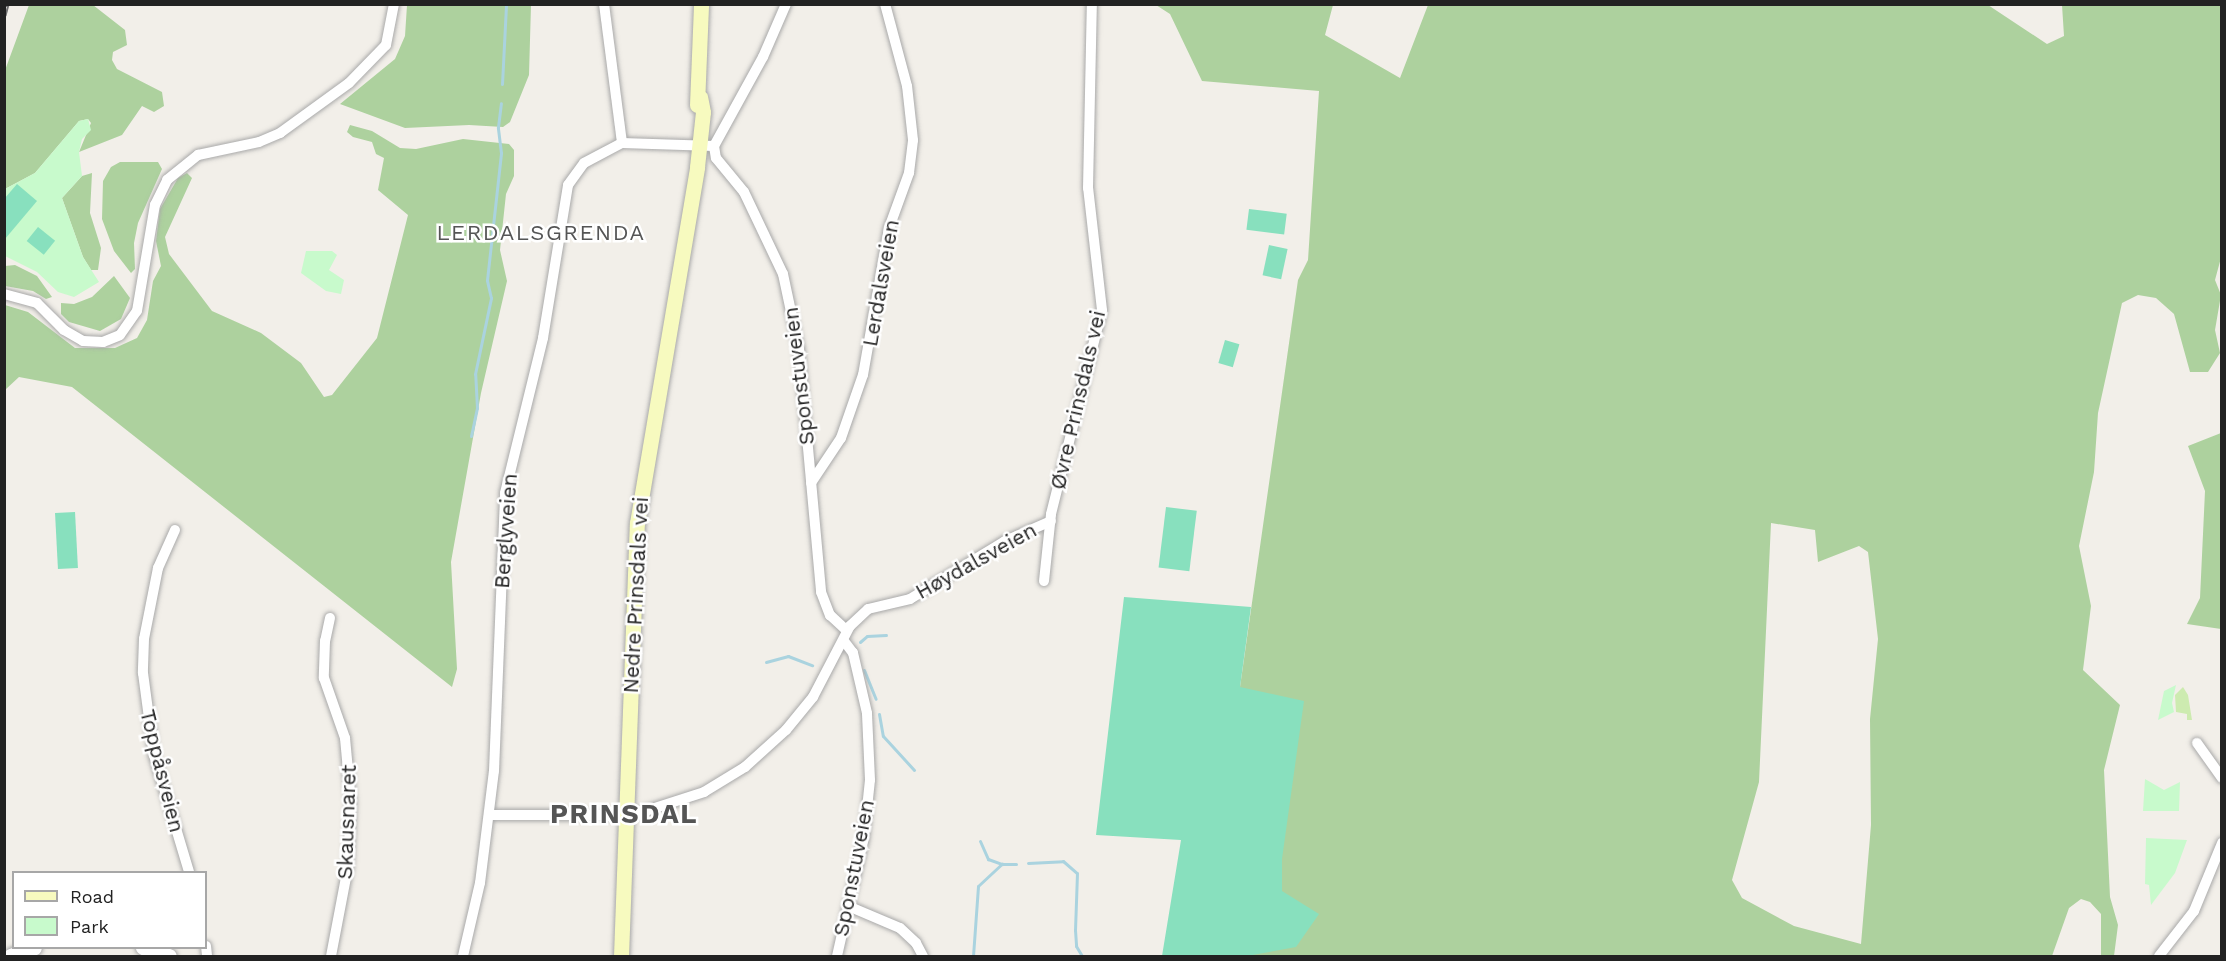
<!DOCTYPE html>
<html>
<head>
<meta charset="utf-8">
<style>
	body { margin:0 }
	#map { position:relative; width:2226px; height:961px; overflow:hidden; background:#f2efe9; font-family:"Work Sans",sans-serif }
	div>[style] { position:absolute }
	.grass>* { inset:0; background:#cdebb0 }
	.forest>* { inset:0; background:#add19e }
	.park>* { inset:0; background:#c8facc }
	.pitch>* { inset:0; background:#88e0be; transform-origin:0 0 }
	.stream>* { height:3px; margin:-1.5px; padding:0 1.5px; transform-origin:1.5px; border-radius:1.5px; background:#aad3df }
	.roads { filter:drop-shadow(0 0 2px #a9a9a9) drop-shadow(0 0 2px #a9a9a9) }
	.minor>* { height:10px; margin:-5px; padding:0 5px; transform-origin:5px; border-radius:5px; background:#fff }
	.tertiary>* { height:14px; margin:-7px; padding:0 7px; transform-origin:7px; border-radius:7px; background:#fff }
	.secondary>* { height:15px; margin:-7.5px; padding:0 7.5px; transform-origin:7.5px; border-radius:7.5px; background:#f7fabf }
	.rail>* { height:5px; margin-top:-2.5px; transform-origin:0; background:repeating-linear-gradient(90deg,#fff 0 9px,#707070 0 18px); box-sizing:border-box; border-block:2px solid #707070 }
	span { translate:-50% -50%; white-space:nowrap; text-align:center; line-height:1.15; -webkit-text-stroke:5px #fff; paint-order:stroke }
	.street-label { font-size:21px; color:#222 }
	.neighbourhood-label { font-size:22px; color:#555; letter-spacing:1.5px }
	.district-label { font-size:27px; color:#555; font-weight:700; letter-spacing:1.5px }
	.frame { position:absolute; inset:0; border:6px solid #222; pointer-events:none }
	.legend { position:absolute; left:12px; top:871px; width:195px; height:78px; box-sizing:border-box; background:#fff; border:2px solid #a7a7a7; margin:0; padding:8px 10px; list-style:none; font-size:18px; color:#222 }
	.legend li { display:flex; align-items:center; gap:12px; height:30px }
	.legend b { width:30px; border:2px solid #a7a7a7 }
</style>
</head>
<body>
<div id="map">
	<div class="grass">
		<div style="clip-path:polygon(2183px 687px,2188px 695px,2192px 720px,2187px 720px,2187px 714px,2176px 712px,2175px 695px)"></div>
	</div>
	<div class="forest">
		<div style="clip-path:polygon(29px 5px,93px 5px,125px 30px,127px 45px,113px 52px,112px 60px,117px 69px,162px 92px,164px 106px,154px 112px,142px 106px,122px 135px,79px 152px,91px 123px,88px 119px,79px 121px,35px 173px,5px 189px,4px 73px)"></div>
		<div style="clip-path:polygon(407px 5px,531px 5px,529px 75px,510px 122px,503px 127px,469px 125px,405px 128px,340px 104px,395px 59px,405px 36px)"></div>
		<div style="clip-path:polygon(evenodd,1156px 5px,1333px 5px,1325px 35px,1400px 78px,1428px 5px,1988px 5px,2047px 44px,2064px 36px,2062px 5px,2221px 5px,2222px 254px,2215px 280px,2221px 295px,2215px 330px,2220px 353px,2208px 372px,2190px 372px,2174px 314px,2156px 298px,2138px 295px,2122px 303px,2098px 413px,2094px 472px,2079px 546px,2091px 606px,2083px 670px,2120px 705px,2104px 770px,2110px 897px,2118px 925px,2114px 956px,2101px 956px,2101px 914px,2090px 902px,2081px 899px,2069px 908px,2052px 956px,1247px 956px,1282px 891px,1282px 859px,1240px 687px,1298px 280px,1308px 260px,1319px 91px,1202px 81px,1170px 14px,1156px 5px,1771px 523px,1815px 530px,1818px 562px,1859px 546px,1868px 552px,1878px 639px,1870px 719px,1871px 825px,1861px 944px,1794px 926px,1742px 898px,1732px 880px,1759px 782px,1771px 523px)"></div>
		<div style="clip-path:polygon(350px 125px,372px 131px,400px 148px,416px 149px,463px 139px,509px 144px,514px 150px,514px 176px,506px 194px,500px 250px,507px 281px,481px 393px,451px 562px,457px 669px,452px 687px,72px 387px,19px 377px,5px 390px,5px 305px,28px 312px,75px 348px,115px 348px,137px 338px,147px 320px,153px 281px,161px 266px,156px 241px,160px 209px,178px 178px,187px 173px,192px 178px,165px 237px,169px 254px,212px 311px,261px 333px,301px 363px,324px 397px,332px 395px,377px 338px,408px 215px,378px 190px,384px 158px,376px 154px,372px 142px,353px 137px,347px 132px)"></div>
		<div style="clip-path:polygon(120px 162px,158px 162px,162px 169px,138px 223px,134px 243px,135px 269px,131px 273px,114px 251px,102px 219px,103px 181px,111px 167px)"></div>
		<div style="clip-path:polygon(92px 173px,90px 213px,101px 248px,98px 270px,91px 270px,83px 257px,62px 198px,82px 176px)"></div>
		<div style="clip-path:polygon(15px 265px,37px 276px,52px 297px,46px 299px,33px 291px,5px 286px,5px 266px)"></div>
		<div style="clip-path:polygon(114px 276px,130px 298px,121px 319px,100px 331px,69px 322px,61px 314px,61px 303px,74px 304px,92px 297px)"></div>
		<div style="clip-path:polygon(2221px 433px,2221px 629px,2187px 624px,2200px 598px,2205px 491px,2188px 446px)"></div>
	</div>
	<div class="park">
		<div style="clip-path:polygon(88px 119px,91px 130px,82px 139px,79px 152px,82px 176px,62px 198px,83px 257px,99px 282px,74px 297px,58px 292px,37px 272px,5px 256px,5px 189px,35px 173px,79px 121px)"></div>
		<div style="clip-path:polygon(306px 251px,332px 251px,337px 255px,329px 270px,344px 280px,341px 294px,326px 291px,301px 273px)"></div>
		<div style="clip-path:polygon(2176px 685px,2172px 703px,2174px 712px,2158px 720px,2164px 691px)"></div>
		<div style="clip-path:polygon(2145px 779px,2164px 790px,2180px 782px,2179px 811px,2143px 811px)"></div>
		<div style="clip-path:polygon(2146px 838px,2187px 840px,2175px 873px,2151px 905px,2149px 885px,2145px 884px)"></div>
	</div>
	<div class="pitch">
		<div style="clip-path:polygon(17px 184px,37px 201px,5px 239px,5px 198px)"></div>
		<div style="left:1249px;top:209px;width:38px;height:21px;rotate:7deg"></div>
		<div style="left:38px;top:227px;width:22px;height:18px;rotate:39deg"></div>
		<div style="left:1269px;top:245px;width:19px;height:31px;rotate:12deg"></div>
		<div style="left:1225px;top:340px;width:15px;height:24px;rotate:16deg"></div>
		<div style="left:1166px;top:507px;width:31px;height:61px;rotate:7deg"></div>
		<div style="left:75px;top:512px;width:56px;height:20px;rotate:87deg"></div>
		<div style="clip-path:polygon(1124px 597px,1251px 607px,1240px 687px,1304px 701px,1282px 859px,1282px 891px,1319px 914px,1296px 947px,1247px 956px,1162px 956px,1181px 840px,1096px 835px)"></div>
	</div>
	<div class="stream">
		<div style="left:502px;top:84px;width:80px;rotate:-87.1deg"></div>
		<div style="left:471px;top:436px;width:29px;rotate:-78deg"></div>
		<div style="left:477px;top:408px;width:34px;rotate:-93deg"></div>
		<div style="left:475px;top:374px;width:78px;rotate:-78.1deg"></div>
		<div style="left:491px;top:298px;width:18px;rotate:-103deg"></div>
		<div style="left:487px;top:280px;width:128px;rotate:-83.7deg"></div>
		<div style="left:501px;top:153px;width:26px;rotate:-97deg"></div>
		<div style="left:498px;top:127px;width:24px;rotate:-83deg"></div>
		<div style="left:860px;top:642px;width:9px;rotate:-41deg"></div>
		<div style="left:867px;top:636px;width:19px;rotate:-3deg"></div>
		<div style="left:766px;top:662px;width:23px;rotate:-15deg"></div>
		<div style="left:788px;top:656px;width:26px;rotate:21deg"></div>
		<div style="left:864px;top:670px;width:31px;rotate:68deg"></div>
		<div style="left:879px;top:714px;width:22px;rotate:80deg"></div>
		<div style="left:883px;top:736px;width:46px;rotate:47.6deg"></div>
		<div style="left:980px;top:841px;width:20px;rotate:66deg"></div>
		<div style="left:988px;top:859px;width:15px;rotate:20deg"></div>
		<div style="left:1002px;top:864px;width:14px"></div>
		<div style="left:1028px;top:863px;width:35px;rotate:-3deg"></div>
		<div style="left:1063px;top:861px;width:18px;rotate:41deg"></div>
		<div style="left:1077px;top:873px;width:57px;rotate:92deg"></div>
		<div style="left:1075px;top:930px;width:16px;rotate:86deg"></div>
		<div style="left:1076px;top:946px;width:12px;rotate:59deg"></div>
		<div style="left:973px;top:956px;width:70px;rotate:-85.9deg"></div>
		<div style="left:978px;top:886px;width:33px;rotate:-43deg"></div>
	</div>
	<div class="roads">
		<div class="minor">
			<div style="left:604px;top:4px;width:140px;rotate:82.6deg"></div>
			<div style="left:714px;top:146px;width:12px;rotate:81deg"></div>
			<div style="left:716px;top:158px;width:44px;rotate:50.5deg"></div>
			<div style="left:744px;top:192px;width:91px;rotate:64.6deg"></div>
			<div style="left:783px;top:274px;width:77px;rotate:78deg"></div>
			<div style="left:799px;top:349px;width:244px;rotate:84.8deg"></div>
			<div style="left:821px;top:592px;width:25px;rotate:69deg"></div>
			<div style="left:830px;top:615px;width:23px;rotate:43deg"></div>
			<div style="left:714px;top:146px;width:102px;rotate:-61.2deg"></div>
			<div style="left:763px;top:57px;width:58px;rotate:-66.5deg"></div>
			<div style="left:4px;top:294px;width:34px;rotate:15deg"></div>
			<div style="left:37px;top:303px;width:38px;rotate:45deg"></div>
			<div style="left:64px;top:330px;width:22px;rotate:30deg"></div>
			<div style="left:83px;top:341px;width:20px;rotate:3deg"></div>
			<div style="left:103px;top:342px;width:18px;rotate:-22deg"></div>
			<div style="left:120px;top:335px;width:29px;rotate:-55deg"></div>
			<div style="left:137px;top:311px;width:108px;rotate:-80.4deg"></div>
			<div style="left:155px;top:205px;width:28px;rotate:-64deg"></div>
			<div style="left:167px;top:180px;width:40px;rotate:-39deg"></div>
			<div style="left:198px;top:155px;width:62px;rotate:-12deg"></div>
			<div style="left:259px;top:142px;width:23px;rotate:-23deg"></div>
			<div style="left:280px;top:133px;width:85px;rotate:-35.9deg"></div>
			<div style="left:349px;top:83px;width:53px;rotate:-45.8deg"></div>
			<div style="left:386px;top:45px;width:42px;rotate:-79deg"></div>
			<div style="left:811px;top:483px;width:54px;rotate:-56.3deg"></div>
			<div style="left:841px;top:438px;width:67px;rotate:-70.8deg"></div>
			<div style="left:863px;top:375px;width:149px;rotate:-80deg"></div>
			<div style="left:889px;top:228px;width:59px;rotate:-70deg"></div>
			<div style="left:909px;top:173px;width:33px;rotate:-83deg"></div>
			<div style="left:913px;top:140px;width:54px;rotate:-96.3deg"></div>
			<div style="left:907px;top:86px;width:85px;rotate:-105deg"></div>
			<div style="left:175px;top:530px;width:42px;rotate:114.1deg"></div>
			<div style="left:158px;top:568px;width:72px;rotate:101.2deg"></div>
			<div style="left:144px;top:639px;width:34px;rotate:92deg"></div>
			<div style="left:143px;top:673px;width:83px;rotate:82.4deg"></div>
			<div style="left:154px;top:755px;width:122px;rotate:73.3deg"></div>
			<div style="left:1044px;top:581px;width:67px;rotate:-84deg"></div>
			<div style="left:1051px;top:514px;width:210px;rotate:-76deg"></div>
			<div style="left:1102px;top:310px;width:123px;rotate:-96.5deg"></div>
			<div style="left:1088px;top:188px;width:184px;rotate:-88.8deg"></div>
			<div style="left:330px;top:618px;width:24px;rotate:102deg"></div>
			<div style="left:325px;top:641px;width:37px;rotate:92deg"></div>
			<div style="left:324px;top:678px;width:64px;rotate:70.7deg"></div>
			<div style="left:345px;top:738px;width:65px;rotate:84.7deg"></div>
			<div style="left:351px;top:803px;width:64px;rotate:92.7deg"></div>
			<div style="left:348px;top:867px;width:91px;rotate:100.8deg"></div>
			<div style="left:2197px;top:743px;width:43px;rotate:54.5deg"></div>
			<div style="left:489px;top:815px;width:144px"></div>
			<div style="left:633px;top:815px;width:75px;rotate:-17.9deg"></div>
			<div style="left:704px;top:792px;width:48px;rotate:-31.4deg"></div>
			<div style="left:745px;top:767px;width:55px;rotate:-42.1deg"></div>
			<div style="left:786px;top:730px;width:43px;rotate:-50.7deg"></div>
			<div style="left:813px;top:697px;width:80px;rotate:-62.5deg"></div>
			<div style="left:850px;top:626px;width:25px;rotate:-43deg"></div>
			<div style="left:868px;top:609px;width:43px;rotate:-13.4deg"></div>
			<div style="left:910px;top:599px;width:111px;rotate:-31.4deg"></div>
			<div style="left:1005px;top:541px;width:50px;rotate:-23.5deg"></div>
			<div style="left:848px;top:906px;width:56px;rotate:22.9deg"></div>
			<div style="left:900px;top:928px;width:22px;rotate:43deg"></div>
			<div style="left:916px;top:943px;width:15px;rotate:62deg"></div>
			<div style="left:206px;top:946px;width:10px;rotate:84deg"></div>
			<div style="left:463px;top:956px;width:75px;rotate:-76.9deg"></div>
			<div style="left:480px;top:883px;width:113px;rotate:-82.9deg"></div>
			<div style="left:494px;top:771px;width:278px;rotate:-87.7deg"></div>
			<div style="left:505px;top:493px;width:160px;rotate:-76.2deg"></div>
			<div style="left:543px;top:338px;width:155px;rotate:-80.7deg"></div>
			<div style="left:568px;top:185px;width:27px;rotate:-54deg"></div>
			<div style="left:584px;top:163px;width:43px;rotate:-27.8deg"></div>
			<div style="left:622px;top:143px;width:92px;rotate:1.9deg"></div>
			<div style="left:837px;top:956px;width:122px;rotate:-77.2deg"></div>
			<div style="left:864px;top:837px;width:57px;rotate:-84deg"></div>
			<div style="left:870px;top:780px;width:67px;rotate:-92.6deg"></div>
			<div style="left:867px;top:713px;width:62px;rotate:-103.1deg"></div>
			<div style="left:853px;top:653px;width:15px;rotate:-127deg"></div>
			<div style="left:2159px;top:956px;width:57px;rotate:-52.1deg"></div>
			<div style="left:2194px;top:911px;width:74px;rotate:-67.6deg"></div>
		</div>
		<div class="tertiary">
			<div style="left:143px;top:948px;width:28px;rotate:17deg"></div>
			<div style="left:11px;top:956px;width:25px;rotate:-18deg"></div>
		</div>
		<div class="secondary">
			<div style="left:697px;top:105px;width:101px;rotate:-87.7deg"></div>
			<div style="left:621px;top:956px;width:433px;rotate:-87.9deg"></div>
			<div style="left:637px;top:523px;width:361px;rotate:-80.4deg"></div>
			<div style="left:697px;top:167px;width:55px;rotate:-83.8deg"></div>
			<div style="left:703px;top:112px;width:15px;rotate:-101deg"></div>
		</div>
	</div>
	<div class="rail">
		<div style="left:4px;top:15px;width:11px;rotate:-75deg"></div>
	</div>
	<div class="street-label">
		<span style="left:881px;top:283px;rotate:-80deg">Lerdalsveien</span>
		<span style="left:799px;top:376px;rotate:-97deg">Sponstuveien</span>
		<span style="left:1078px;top:400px;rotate:-77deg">Øvre Prinsdals vei</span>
		<span style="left:506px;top:531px;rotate:-86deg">Berglyveien</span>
		<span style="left:976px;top:561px;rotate:-29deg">Høydalsveien</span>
		<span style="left:636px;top:595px;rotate:-87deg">Nedre Prinsdals vei</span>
		<span style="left:162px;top:771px;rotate:76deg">Toppåsveien</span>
		<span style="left:347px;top:822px;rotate:-88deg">Skausnaret</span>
		<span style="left:854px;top:868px;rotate:-79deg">Sponstuveien</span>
	</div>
	<div class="neighbourhood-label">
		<span style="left:541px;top:233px">LERDALSGRENDA</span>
	</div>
	<div class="district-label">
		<span style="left:624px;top:815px">PRINSDAL</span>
	</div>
	<div class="frame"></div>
	<ul class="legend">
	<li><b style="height:8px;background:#f7fabf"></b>Road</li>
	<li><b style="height:16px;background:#c8facc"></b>Park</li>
	</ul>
</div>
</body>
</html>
